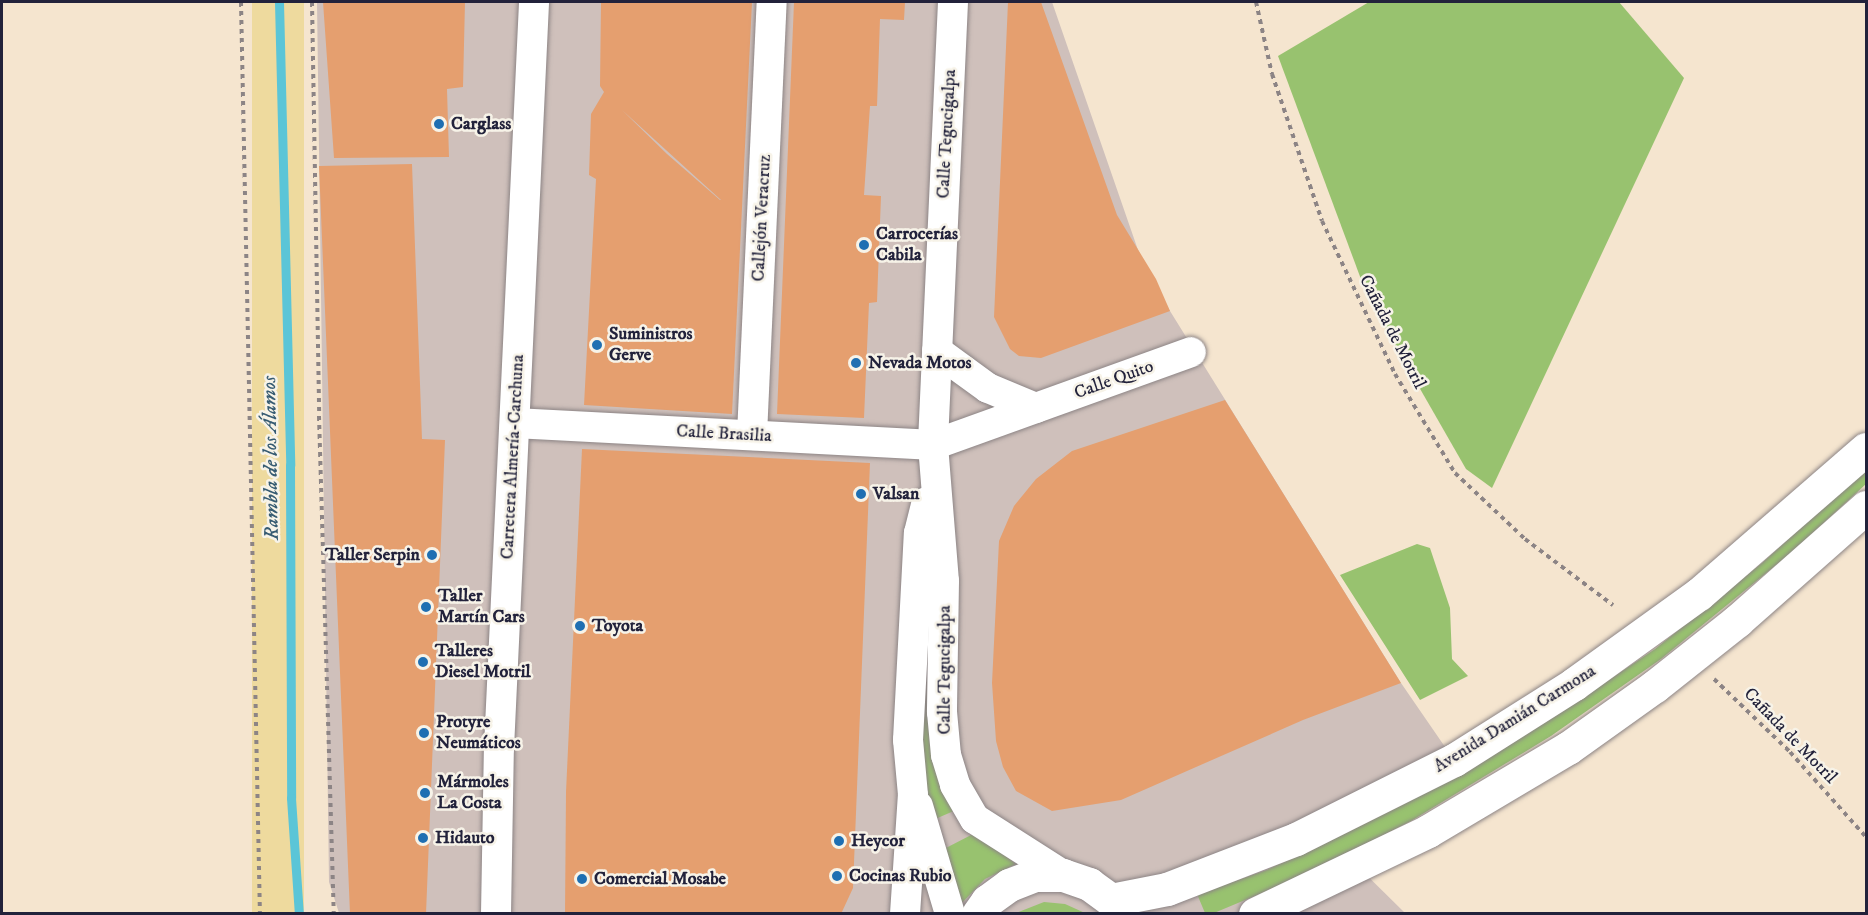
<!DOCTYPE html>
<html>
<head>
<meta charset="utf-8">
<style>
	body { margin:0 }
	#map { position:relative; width:1868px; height:915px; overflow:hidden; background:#f5e5cf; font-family:"IM FELL DW Pica",serif }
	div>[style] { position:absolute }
	.industrial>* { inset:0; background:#cfc0bb }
	.green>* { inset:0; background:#98c26f }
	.sand>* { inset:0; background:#eeda9e; transform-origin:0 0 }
	.stream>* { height:9px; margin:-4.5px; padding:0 4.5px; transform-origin:4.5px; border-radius:4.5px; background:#5bc5d7 }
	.building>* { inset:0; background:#e59f6f }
	.path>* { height:4px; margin-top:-2px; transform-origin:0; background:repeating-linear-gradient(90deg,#8c8485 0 4.5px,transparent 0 9px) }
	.roads { filter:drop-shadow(0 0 2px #8c8485) drop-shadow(0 0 2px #8c8485) }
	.minor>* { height:30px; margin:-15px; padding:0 15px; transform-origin:15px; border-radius:15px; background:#fff }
	.major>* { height:33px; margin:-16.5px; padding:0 16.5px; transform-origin:16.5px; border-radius:16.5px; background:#fff }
	.dots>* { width:16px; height:16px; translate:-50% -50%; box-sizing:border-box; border:3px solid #f7f3e8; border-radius:50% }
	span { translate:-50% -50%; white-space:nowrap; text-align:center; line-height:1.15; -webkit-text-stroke:5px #f7f3e8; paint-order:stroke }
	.poi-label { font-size:18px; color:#22223b; font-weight:700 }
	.left { translate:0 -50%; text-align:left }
	.right { translate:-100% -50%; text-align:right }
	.street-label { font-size:18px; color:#22223b }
	.water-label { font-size:20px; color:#365b72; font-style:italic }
	.frame { position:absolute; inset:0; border:3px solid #22223b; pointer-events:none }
</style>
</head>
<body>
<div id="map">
	<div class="industrial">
		<div style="clip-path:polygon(317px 2px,1052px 2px,1138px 250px,1170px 311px,1401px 683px,1454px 760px,1332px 841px,1405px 913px,339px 913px,329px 882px)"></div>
	</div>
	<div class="green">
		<div style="clip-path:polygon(1369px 2px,1619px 2px,1684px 78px,1492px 488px,1466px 469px,1368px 298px,1278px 56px)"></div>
		<div style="clip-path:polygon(1866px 469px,1866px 484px,1792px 552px,1661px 659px,1551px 736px,1411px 821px,1305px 875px,1214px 913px,1205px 913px,1197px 894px,1267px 870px,1400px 806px,1475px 765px,1600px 686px,1655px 649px,1762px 563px)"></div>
		<div style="clip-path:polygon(1417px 544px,1430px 548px,1450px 608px,1452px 659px,1468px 676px,1420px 700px,1340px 575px)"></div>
		<div style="clip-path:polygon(916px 680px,933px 680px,956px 810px,933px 820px,924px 788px)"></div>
		<div style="clip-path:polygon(975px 833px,1016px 864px,985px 879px,957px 908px,944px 849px)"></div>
		<div style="clip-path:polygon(1044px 902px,1065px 904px,1085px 913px,1016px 913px)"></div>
	</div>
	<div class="sand">
		<div style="left:252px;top:2px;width:52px;height:911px"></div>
	</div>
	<div class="stream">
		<div style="left:279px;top:2px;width:463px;rotate:88.6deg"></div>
		<div style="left:290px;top:465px;width:333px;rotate:89.8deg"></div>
		<div style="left:291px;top:798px;width:116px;rotate:86.1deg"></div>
	</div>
	<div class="building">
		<div style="clip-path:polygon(323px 2px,465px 2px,463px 87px,447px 89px,449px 157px,334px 158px)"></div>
		<div style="clip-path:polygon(evenodd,601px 2px,752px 2px,732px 414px,584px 405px,596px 179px,589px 175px,591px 114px,604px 92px,600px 86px,601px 2px,622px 110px,721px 200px,720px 200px,667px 154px,622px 110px)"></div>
		<div style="clip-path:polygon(794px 2px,905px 2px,904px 20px,880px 19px,877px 106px,870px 106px,864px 195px,881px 196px,877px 302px,869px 303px,864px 418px,777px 414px)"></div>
		<div style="clip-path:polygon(1008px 2px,1041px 2px,1117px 215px,1156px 279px,1170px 311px,1041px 358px,1019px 356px,1010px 349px,994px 317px)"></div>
		<div style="clip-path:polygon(412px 164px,422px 439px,445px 440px,426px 914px,350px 914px,319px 166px)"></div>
		<div style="clip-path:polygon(1225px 400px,1401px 683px,1303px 720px,1121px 800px,1052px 811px,1016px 791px,1003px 767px,996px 741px,992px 683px,999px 541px,1014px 506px,1036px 479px,1072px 451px)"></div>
		<div style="clip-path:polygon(582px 449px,870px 463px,853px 888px,841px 914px,565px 914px,566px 792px)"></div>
	</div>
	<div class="path">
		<div style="left:241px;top:2px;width:912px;rotate:88.81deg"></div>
		<div style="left:312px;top:2px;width:414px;rotate:89deg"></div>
		<div style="left:319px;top:416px;width:498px;rotate:88.3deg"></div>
		<div style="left:1256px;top:2px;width:74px;rotate:77.5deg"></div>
		<div style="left:1272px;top:74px;width:155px;rotate:71.2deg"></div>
		<div style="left:1322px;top:221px;width:170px;rotate:64.5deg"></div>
		<div style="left:1395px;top:374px;width:116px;rotate:58.8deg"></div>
		<div style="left:1455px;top:473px;width:96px;rotate:43.3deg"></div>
		<div style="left:1525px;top:539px;width:110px;rotate:36.9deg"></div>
		<div style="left:1714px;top:679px;width:105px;rotate:43.8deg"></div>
		<div style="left:1790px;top:752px;width:114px;rotate:48.2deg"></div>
	</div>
	<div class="roads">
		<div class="minor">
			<div style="left:953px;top:2px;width:443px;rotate:92.6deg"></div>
			<div style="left:933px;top:445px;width:136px;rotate:85.4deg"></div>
			<div style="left:944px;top:581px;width:131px;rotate:90.9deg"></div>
			<div style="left:942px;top:712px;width:43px;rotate:84.7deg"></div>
			<div style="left:946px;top:755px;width:31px;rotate:73deg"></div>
			<div style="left:955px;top:785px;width:39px;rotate:60deg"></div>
			<div style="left:975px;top:819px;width:104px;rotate:32.5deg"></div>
			<div style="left:937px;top:351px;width:63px;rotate:36deg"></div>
			<div style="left:988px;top:388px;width:52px;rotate:22.6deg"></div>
			<div style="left:515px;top:423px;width:419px;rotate:3deg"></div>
			<div style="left:933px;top:445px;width:274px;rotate:-19.8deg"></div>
			<div style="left:752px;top:435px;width:433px;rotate:-87.4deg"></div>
			<div style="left:918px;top:806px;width:113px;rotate:73.5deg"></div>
			<div style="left:496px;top:914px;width:166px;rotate:-89deg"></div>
			<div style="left:499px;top:748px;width:747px;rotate:-87.31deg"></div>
			<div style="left:905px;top:914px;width:119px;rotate:-86.2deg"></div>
			<div style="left:913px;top:795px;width:55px;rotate:-95.2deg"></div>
			<div style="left:908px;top:740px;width:207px;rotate:-87deg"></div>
			<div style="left:919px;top:533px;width:32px;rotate:-76deg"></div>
		</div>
		<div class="major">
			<div style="left:1111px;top:900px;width:57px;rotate:-11.1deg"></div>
			<div style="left:1167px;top:889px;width:138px;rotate:-21.2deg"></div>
			<div style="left:1296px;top:839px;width:177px;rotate:-26.6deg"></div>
			<div style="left:1454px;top:760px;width:142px;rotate:-32.3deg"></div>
			<div style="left:1574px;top:684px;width:154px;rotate:-35.8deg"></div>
			<div style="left:1699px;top:594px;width:221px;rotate:-41deg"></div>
			<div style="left:978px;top:914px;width:16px;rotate:-55deg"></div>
			<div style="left:987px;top:901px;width:27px;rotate:-36deg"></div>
			<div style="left:1009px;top:885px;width:28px;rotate:-21deg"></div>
			<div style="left:1035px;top:875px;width:28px"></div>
			<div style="left:1063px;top:875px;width:28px;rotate:19deg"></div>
			<div style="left:1089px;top:884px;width:27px;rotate:36deg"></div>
			<div style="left:1111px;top:900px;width:18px;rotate:52deg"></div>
			<div style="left:1255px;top:914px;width:192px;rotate:-25.6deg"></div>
			<div style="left:1428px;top:831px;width:163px;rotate:-30.7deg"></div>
			<div style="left:1568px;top:748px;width:107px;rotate:-35.5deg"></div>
			<div style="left:1655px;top:686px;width:105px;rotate:-38.4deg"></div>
			<div style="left:1737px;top:621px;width:172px;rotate:-41.5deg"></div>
		</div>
	</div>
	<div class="dots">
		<div style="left:439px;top:124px;background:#1f6fb2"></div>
		<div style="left:864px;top:245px;background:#1f6fb2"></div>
		<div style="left:597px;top:345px;background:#1f6fb2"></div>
		<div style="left:856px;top:363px;background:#1f6fb2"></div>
		<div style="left:861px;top:494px;background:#1f6fb2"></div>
		<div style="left:432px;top:555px;background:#1f6fb2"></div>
		<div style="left:426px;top:607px;background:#1f6fb2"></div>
		<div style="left:580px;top:626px;background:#1f6fb2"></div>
		<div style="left:423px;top:662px;background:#1f6fb2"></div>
		<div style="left:424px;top:733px;background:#1f6fb2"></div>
		<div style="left:425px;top:793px;background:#1f6fb2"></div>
		<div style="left:423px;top:838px;background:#1f6fb2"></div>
		<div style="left:839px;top:841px;background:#1f6fb2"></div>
		<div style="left:837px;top:876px;background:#1f6fb2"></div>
		<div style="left:582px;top:879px;background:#1f6fb2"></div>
	</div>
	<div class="poi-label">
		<span class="left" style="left:451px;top:124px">Carglass</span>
		<span class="left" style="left:876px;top:245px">Carrocerías<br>Cabila</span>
		<span class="left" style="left:609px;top:345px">Suministros<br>Gerve</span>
		<span class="left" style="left:868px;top:363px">Nevada Motos</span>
		<span class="left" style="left:873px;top:494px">Valsan</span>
		<span class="right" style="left:420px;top:555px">Taller Serpin</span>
		<span class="left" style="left:438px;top:607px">Taller<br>Martín Cars</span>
		<span class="left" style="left:592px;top:626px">Toyota</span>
		<span class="left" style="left:435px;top:662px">Talleres<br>Diesel Motril</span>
		<span class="left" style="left:436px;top:733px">Protyre<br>Neumáticos</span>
		<span class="left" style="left:437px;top:793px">Mármoles<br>La Costa</span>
		<span class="left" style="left:435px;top:838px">Hidauto</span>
		<span class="left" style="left:851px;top:841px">Heycor</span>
		<span class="left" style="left:849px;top:876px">Cocinas Rubio</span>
		<span class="left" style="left:594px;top:879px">Comercial Mosabe</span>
	</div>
	<div class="street-label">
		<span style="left:947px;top:134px;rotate:-87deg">Calle Tegucigalpa</span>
		<span style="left:762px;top:218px;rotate:-87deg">Callejón Veracruz</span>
		<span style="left:1392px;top:332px;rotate:63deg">Cañada de Motril</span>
		<span style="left:1114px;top:380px;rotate:-20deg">Calle Quito</span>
		<span style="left:724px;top:434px;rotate:3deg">Calle Brasilia</span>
		<span style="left:513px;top:457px;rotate:-87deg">Carretera Almería-Carchuna</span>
		<span style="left:945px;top:670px;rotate:-90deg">Calle Tegucigalpa</span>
		<span style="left:1515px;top:719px;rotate:-32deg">Avenida Damián Carmona</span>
		<span style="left:1790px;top:736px;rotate:46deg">Cañada de Motril</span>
	</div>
	<div class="water-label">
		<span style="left:271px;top:458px;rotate:-91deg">Rambla de los Álamos</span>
	</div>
	<div class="frame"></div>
</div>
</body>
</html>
